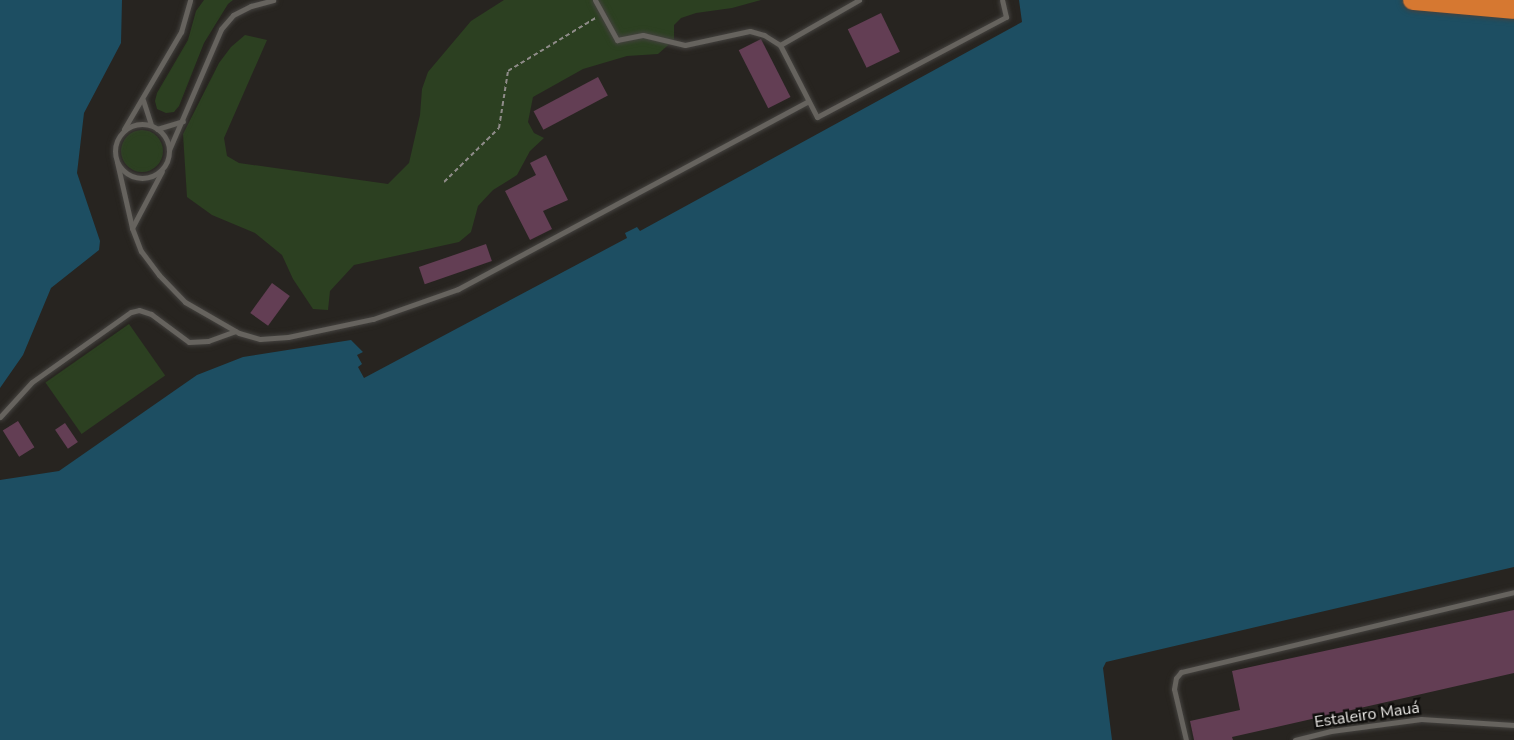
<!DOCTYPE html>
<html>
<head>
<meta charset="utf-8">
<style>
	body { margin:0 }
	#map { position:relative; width:1514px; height:740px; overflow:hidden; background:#272420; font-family:"Nunito Sans",sans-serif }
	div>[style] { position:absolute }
	.green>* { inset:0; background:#2c4021; transform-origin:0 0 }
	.round { border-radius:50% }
	.water>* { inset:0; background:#1d4e62 }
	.building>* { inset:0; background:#633e54; transform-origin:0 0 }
	.path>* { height:2px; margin-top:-1px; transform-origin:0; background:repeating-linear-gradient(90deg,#8e8b88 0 4.5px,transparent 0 7.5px) }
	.roads { filter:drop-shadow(0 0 2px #44423f) drop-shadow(0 0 2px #44423f) }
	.service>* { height:5px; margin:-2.5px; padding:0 2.5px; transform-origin:2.5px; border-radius:2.5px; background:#66635e }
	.service>.ring { margin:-2.5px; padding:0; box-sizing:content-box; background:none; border:5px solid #66635e; border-radius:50% }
	.motorway>* { height:20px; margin:-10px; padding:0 10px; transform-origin:10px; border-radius:10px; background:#d67831 }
	span { translate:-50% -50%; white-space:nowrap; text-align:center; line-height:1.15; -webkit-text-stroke:5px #0f0e0c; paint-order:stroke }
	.street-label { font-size:16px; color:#eae8e5 }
</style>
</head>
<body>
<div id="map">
	<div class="green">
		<div style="clip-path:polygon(204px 0,233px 0,228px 4px,204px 43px,179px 106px,174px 112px,166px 113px,157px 109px,155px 101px,157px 93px,188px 40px,196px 11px)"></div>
		<div style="clip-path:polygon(504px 0,761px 0,732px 8px,696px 13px,681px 18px,674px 25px,674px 40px,658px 54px,627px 56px,583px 69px,533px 97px,528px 122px,534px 133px,544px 138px,530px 151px,517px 175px,493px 190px,478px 206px,471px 232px,459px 242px,354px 265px,330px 291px,328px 310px,313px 309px,293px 279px,282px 255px,255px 233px,212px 215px,187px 197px,183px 134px,219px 63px,231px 47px,245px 35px,267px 40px,224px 138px,227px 156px,239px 163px,388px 184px,409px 163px,420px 115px,422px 89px,428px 72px,471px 21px)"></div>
		<div class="round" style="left:121px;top:130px;width:42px;height:42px"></div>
		<div style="left:129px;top:324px;width:63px;height:102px;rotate:55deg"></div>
	</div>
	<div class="water">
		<div style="clip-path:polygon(0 0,122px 0,121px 43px,84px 113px,77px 173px,100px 241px,99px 250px,51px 288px,23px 355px,0 388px)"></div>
		<div style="clip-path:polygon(1019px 0,1514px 0,1514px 567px,1106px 662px,1103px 668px,1112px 740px,0 740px,0 480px,59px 471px,197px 375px,243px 357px,351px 340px,363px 352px,357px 355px,362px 364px,358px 367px,364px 378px,627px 238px,625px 233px,637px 227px,640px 231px,1022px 22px)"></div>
	</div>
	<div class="building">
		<div style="left:881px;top:13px;width:43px;height:37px;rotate:64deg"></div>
		<div style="left:761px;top:39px;width:65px;height:25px;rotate:63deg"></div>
		<div style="left:598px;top:77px;width:21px;height:73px;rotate:62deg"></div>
		<div style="clip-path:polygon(546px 155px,568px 200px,543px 211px,552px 229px,530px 240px,505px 191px,536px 175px,530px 163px)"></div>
		<div style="left:486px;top:244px;width:18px;height:71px;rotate:71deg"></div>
		<div style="left:272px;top:283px;width:22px;height:37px;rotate:36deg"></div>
		<div style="left:18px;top:421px;width:31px;height:18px;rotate:58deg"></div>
		<div style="left:65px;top:423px;width:23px;height:12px;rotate:56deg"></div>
		<div style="clip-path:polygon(1514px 610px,1514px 673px,1232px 737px,1233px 740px,1194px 740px,1190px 721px,1240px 710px,1232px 671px)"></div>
	</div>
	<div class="path">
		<div style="left:444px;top:182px;width:77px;rotate:-44.5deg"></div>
		<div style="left:499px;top:128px;width:58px;rotate:-81deg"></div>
		<div style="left:508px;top:71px;width:104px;rotate:-31.2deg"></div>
	</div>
	<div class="roads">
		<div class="service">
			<div style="left:595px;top:0;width:46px;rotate:61.2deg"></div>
			<div style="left:617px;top:40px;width:26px;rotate:-11deg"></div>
			<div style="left:643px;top:35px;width:43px;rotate:13.4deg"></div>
			<div style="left:685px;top:45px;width:66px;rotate:-12.2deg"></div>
			<div style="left:750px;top:31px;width:15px;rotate:16deg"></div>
			<div style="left:764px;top:35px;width:19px;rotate:32deg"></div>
			<div style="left:780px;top:45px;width:91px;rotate:-29.7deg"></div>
			<div style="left:780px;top:45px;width:81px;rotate:62.8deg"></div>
			<div style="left:817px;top:117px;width:214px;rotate:-27.9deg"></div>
			<div style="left:1006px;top:17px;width:17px;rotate:-103deg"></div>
			<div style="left:143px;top:100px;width:26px;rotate:72deg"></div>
			<div class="ring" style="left:115px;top:124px;width:49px;height:49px"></div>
			<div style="left:124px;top:129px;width:113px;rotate:-59.6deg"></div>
			<div style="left:181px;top:32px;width:33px;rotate:-74deg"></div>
			<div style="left:157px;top:129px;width:27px;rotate:-17deg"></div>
			<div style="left:169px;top:150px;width:132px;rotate:-66.7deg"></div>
			<div style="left:221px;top:29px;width:18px;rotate:-49deg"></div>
			<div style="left:233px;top:15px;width:20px;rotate:-27deg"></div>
			<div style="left:251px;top:6px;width:23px;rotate:-15deg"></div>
			<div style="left:117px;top:162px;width:68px;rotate:77.2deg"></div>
			<div style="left:132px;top:228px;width:25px;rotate:69deg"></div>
			<div style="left:141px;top:251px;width:30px;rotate:53deg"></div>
			<div style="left:159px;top:275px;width:37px;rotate:46deg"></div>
			<div style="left:185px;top:302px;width:62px;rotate:29.9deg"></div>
			<div style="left:239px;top:333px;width:22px;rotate:16deg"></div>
			<div style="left:260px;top:339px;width:28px;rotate:-4deg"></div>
			<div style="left:288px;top:337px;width:87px;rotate:-12deg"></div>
			<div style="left:373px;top:319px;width:90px;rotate:-19.4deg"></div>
			<div style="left:458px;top:289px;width:397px;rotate:-28.2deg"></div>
			<div style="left:132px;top:228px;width:64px;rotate:-62.2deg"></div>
			<div style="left:0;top:417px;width:47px;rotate:-47.6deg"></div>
			<div style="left:32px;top:382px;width:121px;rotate:-35.3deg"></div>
			<div style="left:131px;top:312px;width:8px;rotate:-14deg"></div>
			<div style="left:139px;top:310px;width:13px;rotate:18deg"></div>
			<div style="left:151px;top:314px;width:47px;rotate:36.4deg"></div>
			<div style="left:189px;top:342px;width:19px;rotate:-3deg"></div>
			<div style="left:208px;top:341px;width:29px;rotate:-20deg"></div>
			<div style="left:1186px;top:740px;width:52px;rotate:-103.2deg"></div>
			<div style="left:1174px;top:689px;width:11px;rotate:-80deg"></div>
			<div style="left:1176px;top:678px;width:8px;rotate:-50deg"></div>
			<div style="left:1181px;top:672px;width:342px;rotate:-13.5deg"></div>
			<div style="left:1295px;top:740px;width:37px;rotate:-14deg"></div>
			<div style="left:1331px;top:731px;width:91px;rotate:-7.6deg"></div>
			<div style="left:1421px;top:719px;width:93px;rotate:3.7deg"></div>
		</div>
		<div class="motorway">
			<div style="left:1413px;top:0;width:101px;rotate:5.1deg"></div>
		</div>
	</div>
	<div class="street-label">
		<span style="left:1367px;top:715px;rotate:-8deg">Estaleiro Mauá</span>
	</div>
</div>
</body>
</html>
